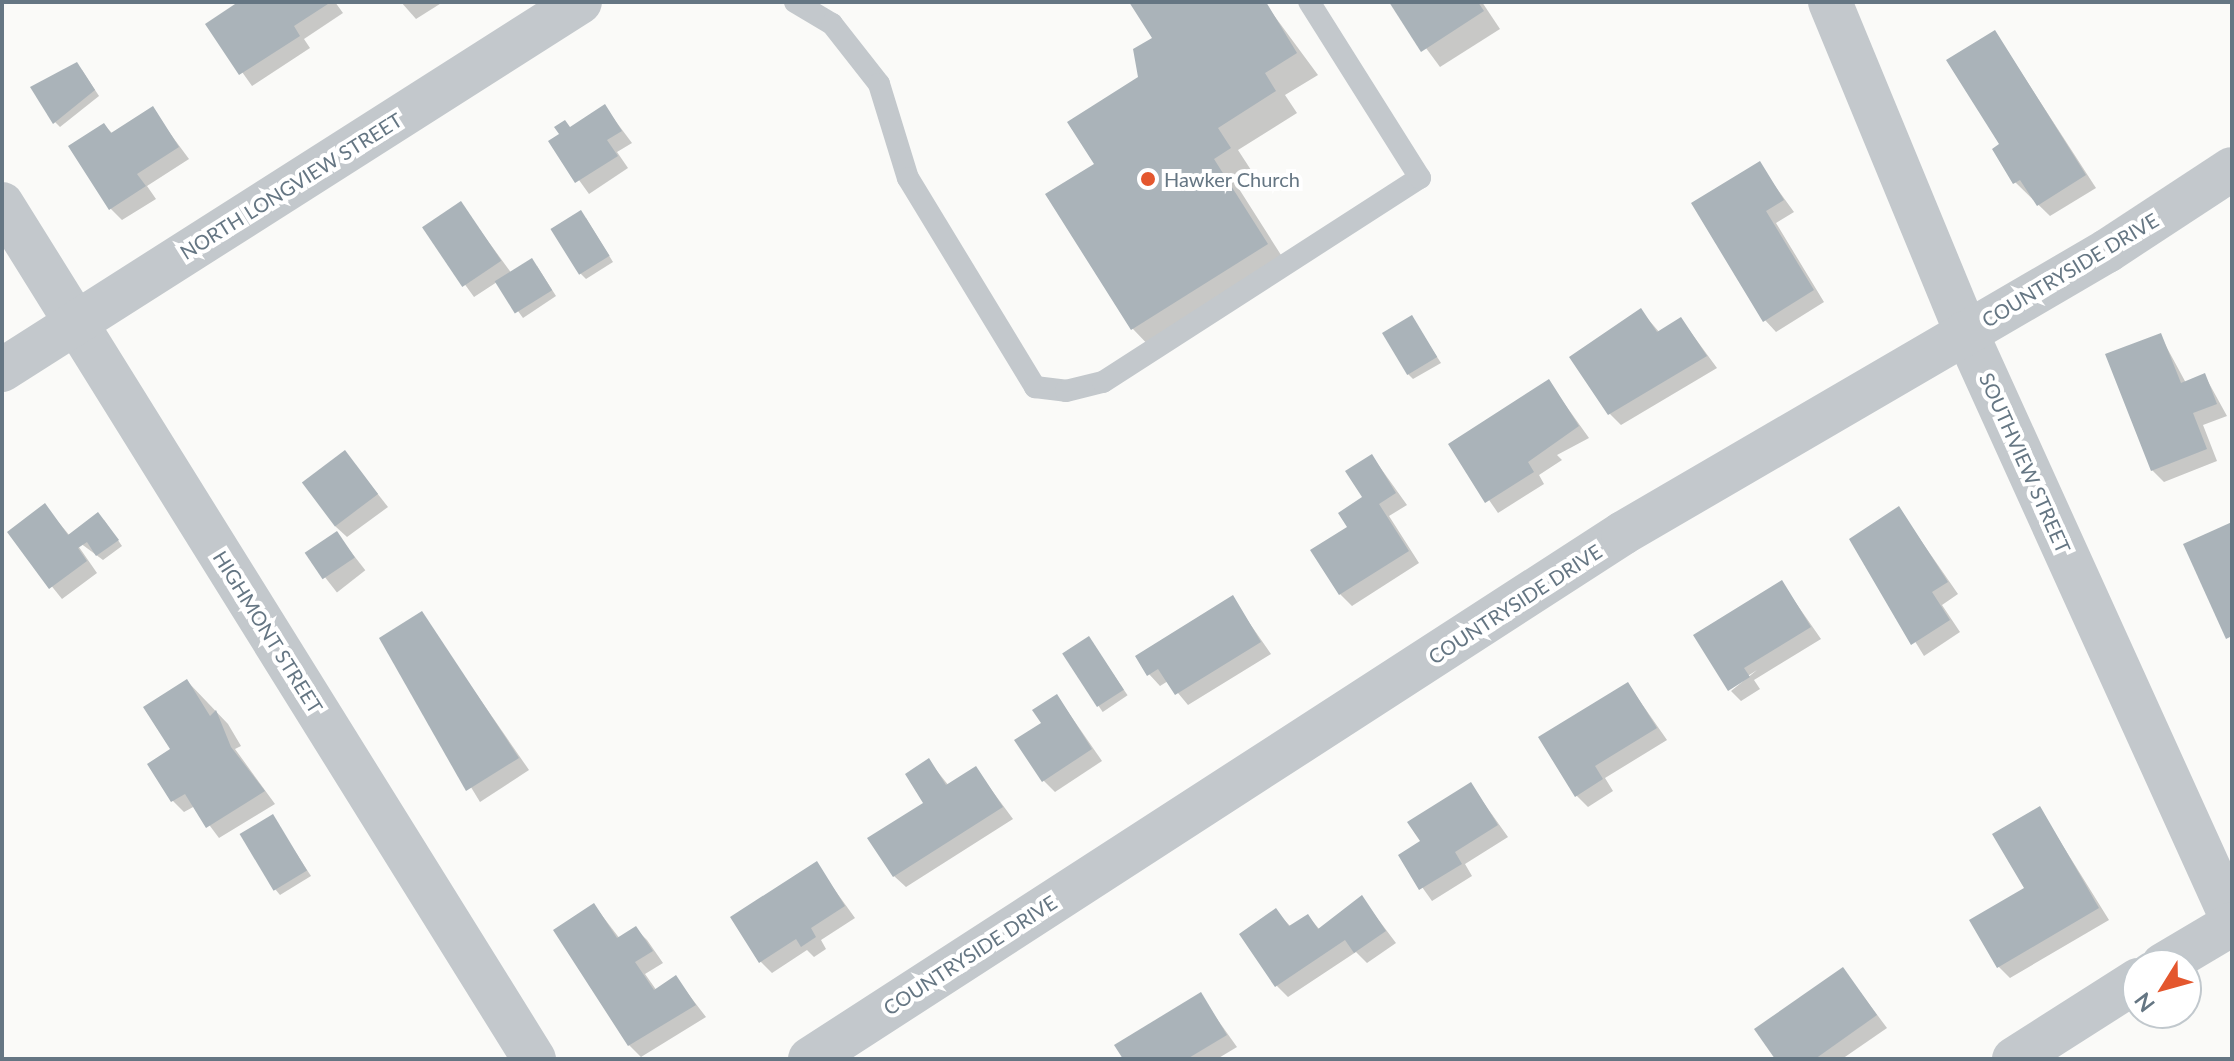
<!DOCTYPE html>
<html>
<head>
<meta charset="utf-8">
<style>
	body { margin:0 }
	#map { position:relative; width:2234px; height:1061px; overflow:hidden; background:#fafaf8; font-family:Lato,sans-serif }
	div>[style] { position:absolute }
	.shadow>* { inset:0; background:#0003; transform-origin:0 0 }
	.building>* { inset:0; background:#aab3b9; transform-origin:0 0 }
	.service>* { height:22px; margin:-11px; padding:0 11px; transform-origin:11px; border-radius:11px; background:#c3c8cc }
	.minor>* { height:44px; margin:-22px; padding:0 22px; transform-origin:22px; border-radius:22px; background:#c3c8cc }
	.dots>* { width:22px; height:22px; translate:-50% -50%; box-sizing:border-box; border:4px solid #fff; border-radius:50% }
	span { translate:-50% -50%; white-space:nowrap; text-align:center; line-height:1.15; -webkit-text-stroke:8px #fff; paint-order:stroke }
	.poi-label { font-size:20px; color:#657683 }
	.left { translate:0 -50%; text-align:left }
	.street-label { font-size:20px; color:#657683 }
	.frame { position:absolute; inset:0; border:4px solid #657683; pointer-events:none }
	.north { position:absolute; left:2122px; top:949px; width:80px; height:80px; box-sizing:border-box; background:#fff; border:2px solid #c1c8cd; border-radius:50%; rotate:233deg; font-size:22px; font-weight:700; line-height:32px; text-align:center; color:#657683 }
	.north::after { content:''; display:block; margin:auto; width:28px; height:36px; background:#e4572e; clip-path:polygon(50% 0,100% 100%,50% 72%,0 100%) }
</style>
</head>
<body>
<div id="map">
	<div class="shadow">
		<div style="clip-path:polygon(242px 2px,335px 2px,343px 13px,304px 39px,310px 48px,252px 86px,208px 24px)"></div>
		<div style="clip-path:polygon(401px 2px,443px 2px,416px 19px)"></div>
		<div style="clip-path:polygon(1132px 2px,1264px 2px,1318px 75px,1285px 95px,1297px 113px,1238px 150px,1251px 170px,1234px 181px,1288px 266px,1154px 351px,1133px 329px,1048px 195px,1097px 165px,1141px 78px,1154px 38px)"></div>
		<div style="clip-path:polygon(1392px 2px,1482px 2px,1500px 29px,1440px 67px)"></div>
		<div style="clip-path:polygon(1995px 32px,2096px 188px,2050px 216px,2015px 182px,2001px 145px)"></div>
		<div style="clip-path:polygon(82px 70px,99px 96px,60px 127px,55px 122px)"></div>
		<div style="clip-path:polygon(605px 107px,632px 143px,617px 152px,628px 168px,589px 194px,551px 141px)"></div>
		<div style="clip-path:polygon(152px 109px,189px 159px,147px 186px,156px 199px,122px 220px,111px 209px,104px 125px,113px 134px)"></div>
		<div style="clip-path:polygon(1759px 164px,1794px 212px,1776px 223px,1824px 302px,1776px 332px,1765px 320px)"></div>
		<div style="clip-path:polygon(461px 204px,512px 274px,537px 266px,556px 296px,523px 318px,497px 282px,474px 297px,424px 228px)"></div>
		<div style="clip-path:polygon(586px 218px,613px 262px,586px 279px,581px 274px)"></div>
		<div style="clip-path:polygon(1641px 311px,1660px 333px,1681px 319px,1717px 368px,1621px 425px,1610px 414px)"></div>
		<div style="clip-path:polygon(1412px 318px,1441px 363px,1413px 379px,1408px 374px)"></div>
		<div style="clip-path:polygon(2160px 335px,2186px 383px,2205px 376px,2227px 416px,2203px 425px,2217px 461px,2164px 482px,2152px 470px)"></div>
		<div style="clip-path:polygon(1549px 382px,1589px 438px,1557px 455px,1562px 460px,1539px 475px,1544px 484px,1498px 513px,1451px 445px)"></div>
		<div style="clip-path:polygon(345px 452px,388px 507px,347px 537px,335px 526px)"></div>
		<div style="clip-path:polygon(1372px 456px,1407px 505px,1389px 516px,1419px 563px,1352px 606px,1340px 594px)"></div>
		<div style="clip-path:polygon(45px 506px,70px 536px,104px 520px,122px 546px,103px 560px,72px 537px,97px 573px,62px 599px,9px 533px)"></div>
		<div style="clip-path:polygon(1899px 509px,1958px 594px,1942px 605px,1960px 632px,1924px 656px,1852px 539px)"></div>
		<div style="left:337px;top:534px;width:46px;height:36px;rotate:52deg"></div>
		<div style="clip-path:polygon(1782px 583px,1821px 639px,1754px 680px,1760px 689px,1741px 701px,1731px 691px,1757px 670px,1729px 688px)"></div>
		<div style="clip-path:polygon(1232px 598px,1271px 654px,1188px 705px,1168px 681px,1160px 686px,1149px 674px)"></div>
		<div style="clip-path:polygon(421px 614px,529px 770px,480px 802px,381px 639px)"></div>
		<div style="left:1089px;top:638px;width:69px;height:30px;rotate:56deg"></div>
		<div style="clip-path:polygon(187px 681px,228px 724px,241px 746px,235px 749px,275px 804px,219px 838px,195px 806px,184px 812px,173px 801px,150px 764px,173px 750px)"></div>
		<div style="clip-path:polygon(1628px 684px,1667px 740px,1605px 778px,1613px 791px,1588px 807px,1576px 795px)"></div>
		<div style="clip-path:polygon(1057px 696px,1102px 761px,1055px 792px,1044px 781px,1044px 723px)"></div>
		<div style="clip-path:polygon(929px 761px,949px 786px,976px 769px,1013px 819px,906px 887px,894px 876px,926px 803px)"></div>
		<div style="clip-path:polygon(1471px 785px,1508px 837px,1465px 864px,1472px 876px,1432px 901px,1400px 856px,1422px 842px)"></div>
		<div style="clip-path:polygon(2040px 809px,2109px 920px,2010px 978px,1998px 966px,2026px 889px)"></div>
		<div style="clip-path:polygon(272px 816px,311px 876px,280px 895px,275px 889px)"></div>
		<div style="clip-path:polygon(816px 864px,855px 918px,821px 940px,826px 949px,814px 957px,807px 950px,772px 973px,760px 961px)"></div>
		<div style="clip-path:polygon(1362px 898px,1396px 943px,1367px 963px,1356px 952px,1288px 997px,1277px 986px,1276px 911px,1291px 927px,1308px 916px,1320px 930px)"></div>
		<div style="clip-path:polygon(594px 905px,620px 939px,635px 928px,647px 940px,663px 963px,645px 974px,657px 991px,676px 978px,706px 1017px,641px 1057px,629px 1045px)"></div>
		<div style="clip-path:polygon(1843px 969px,1887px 1028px,1842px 1059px,1778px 1059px)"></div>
		<div style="clip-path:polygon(1200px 995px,1237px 1047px,1217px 1059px,1125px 1059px)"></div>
	</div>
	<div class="building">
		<div style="clip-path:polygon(238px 2px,331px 2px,294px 26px,300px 36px,239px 75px,205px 24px)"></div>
		<div style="clip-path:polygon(1129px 2px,1266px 2px,1297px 53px,1265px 73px,1276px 91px,1218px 128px,1231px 148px,1214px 159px,1268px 244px,1131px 330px,1045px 194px,1094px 164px,1067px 122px,1138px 77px,1133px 49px,1152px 38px)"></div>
		<div style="clip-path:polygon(1389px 2px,1478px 2px,1484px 11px,1421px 52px)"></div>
		<div style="clip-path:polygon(1995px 30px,2086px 175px,2037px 206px,2020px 180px,2013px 184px,1992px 149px,1999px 144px,1946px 60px)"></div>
		<div style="clip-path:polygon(77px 62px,95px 90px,53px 124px,30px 87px)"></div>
		<div style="clip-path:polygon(605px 104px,622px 131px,607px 140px,618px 156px,575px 183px,548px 141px,559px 134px,554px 127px,565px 120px,570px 127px)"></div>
		<div style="clip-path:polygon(153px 106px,179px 147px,137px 174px,146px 186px,109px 210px,68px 146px,104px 123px,111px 133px)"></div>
		<div style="clip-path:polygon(1760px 161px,1784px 200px,1766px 211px,1814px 290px,1763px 322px,1691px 203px)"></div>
		<div style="left:461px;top:201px;width:72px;height:47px;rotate:56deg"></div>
		<div style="left:581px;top:210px;width:54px;height:36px;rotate:58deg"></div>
		<div style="left:532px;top:258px;width:38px;height:44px;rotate:58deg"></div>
		<div style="clip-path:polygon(1641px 308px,1657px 332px,1681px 317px,1707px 356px,1608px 415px,1569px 357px)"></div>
		<div style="left:1412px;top:315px;width:49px;height:35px;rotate:59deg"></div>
		<div style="clip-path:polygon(2161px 333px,2181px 383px,2205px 373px,2217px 404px,2193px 413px,2207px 449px,2151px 471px,2105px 354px)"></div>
		<div style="clip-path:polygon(1549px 379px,1579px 426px,1528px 462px,1534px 472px,1485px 503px,1448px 444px)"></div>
		<div style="left:345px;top:450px;width:55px;height:54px;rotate:53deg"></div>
		<div style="clip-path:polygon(1372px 454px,1396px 493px,1379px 504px,1409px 551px,1339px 595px,1310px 550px,1347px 527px,1338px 513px,1362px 497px,1345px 471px)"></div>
		<div style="clip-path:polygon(45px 503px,68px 535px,98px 512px,119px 540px,96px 556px,87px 542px,78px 548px,87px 561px,49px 589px,7px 532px)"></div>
		<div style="clip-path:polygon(1899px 506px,1948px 582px,1932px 592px,1950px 620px,1911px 645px,1849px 539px)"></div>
		<div style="clip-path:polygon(2232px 522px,2232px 636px,2226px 639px,2183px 544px)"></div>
		<div style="left:337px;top:531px;width:32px;height:39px;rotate:56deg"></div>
		<div style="clip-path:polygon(1782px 580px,1811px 627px,1744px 668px,1750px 677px,1728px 691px,1693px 635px)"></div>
		<div style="clip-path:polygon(1233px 595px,1261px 642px,1175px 695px,1158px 669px,1147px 676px,1135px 656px)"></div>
		<div style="clip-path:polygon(422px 611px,519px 758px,466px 791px,379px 638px)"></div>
		<div style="left:1089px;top:636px;width:64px;height:32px;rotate:57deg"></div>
		<div style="clip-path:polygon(187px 679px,210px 716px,216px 710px,231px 747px,265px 791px,206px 828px,185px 794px,171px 802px,147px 764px,170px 749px,143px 707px)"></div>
		<div style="clip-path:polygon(1628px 682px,1657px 728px,1595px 766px,1603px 779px,1575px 797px,1538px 737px)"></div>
		<div style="clip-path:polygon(1057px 694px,1092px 749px,1042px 782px,1014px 740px,1041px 723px,1032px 710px)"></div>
		<div style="clip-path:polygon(929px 758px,946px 785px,976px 766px,1003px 807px,893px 877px,867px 838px,923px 803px,905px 774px)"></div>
		<div style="clip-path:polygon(1471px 782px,1498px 825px,1455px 852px,1462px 864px,1419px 890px,1398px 855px,1420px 841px,1407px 822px)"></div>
		<div style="clip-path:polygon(2040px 806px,2099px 908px,1997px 968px,1969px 920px,2024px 888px,1992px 834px)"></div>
		<div style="left:273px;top:814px;width:66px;height:39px;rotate:59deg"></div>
		<div style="clip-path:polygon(817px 861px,845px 906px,811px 928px,816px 937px,801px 947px,796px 939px,759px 963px,730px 917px)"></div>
		<div style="clip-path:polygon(1362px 895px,1386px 931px,1354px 953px,1345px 940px,1275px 987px,1239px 934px,1276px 908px,1289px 926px,1308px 914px,1318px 929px)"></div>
		<div style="clip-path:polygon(594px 903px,617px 938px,636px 926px,653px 951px,635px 962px,654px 990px,676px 975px,696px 1005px,628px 1046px,553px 930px)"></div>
		<div style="clip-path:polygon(1843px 967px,1877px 1015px,1815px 1059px,1775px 1059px,1754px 1029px)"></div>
		<div style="clip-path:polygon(1201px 992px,1227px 1035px,1187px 1059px,1123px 1059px,1114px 1045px)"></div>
	</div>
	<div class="service">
		<div style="left:795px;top:2px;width:43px;rotate:30.7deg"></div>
		<div style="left:832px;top:24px;width:76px;rotate:51.9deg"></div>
		<div style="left:879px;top:84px;width:98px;rotate:72.9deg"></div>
		<div style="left:908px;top:178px;width:245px;rotate:58.7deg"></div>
		<div style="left:1035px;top:387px;width:31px;rotate:7deg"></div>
		<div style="left:1066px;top:391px;width:38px;rotate:-14deg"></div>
		<div style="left:1103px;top:382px;width:377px;rotate:-32.8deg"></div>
		<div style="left:1420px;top:178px;width:208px;rotate:-122.2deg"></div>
	</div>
	<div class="minor">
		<div style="left:1830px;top:2px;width:357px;rotate:67.6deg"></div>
		<div style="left:1966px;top:332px;width:644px;rotate:65.62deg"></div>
		<div style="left:2px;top:204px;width:1007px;rotate:58.11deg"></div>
		<div style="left:2px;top:370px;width:685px;rotate:-32.48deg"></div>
		<div style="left:2163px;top:965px;width:80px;rotate:-30.7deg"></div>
		<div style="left:810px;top:1059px;width:968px;rotate:-32.9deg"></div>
		<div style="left:1623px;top:533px;width:560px;rotate:-30.23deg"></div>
		<div style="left:2107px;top:251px;width:149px;rotate:-33.3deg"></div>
		<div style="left:2014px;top:1059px;width:147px;rotate:-32.5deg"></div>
	</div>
	<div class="dots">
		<div style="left:1148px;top:179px;background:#e4572e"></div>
	</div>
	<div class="poi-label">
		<span class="left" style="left:1164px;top:179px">Hawker Church</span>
	</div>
	<div class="street-label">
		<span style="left:291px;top:186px;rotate:-32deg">NORTH LONGVIEW STREET</span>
		<span style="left:2070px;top:270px;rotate:-31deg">COUNTRYSIDE DRIVE</span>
		<span style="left:2025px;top:463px;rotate:66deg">SOUTHVIEW STREET</span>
		<span style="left:1515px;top:604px;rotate:-33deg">COUNTRYSIDE DRIVE</span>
		<span style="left:268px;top:632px;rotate:58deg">HIGHMONT STREET</span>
		<span style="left:970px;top:955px;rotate:-33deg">COUNTRYSIDE DRIVE</span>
	</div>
	<div class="frame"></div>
	<div class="north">N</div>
</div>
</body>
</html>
